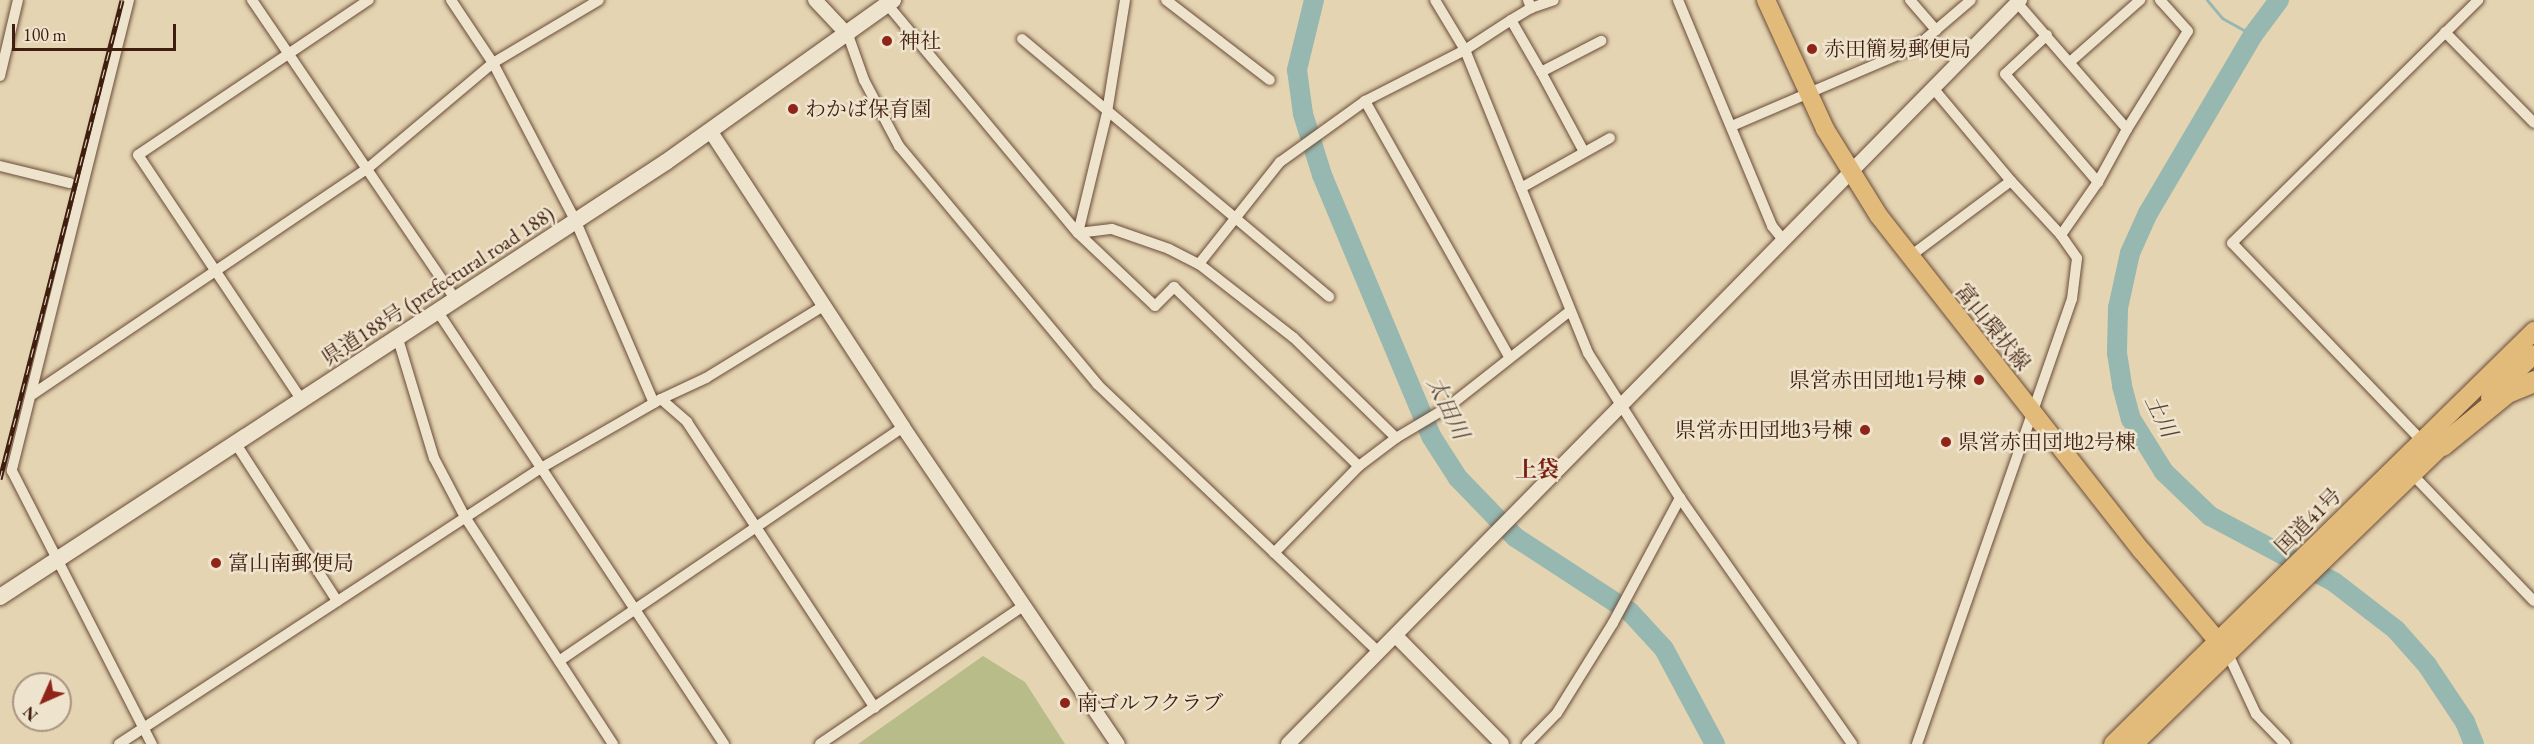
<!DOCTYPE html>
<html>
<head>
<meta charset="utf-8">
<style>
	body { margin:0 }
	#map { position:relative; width:2534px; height:744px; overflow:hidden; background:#e5d4b2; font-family:"EB Garamond","Noto Serif JP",serif }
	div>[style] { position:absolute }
	.green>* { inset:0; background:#b8bc89 }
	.stream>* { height:3px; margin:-1.5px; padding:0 1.5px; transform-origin:1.5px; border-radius:1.5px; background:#96b8b0 }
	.river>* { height:20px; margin:-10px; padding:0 10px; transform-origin:10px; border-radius:10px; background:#96b8b0 }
	.roads { filter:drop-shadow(0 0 2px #694c38) drop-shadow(0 0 2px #694c38) }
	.minor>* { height:10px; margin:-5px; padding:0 5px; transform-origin:5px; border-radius:5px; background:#eee3cd }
	.tertiary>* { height:14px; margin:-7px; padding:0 7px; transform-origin:7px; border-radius:7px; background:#eee3cd }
	.secondary>* { height:16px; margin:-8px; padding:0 8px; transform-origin:8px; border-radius:8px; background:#eee3cd }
	.primary>* { height:18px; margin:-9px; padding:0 9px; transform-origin:9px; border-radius:9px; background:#e2ba79 }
	.trunk>* { height:18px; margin:-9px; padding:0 9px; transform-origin:9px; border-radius:9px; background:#e2ba79 }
	.motorway>* { height:21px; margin:-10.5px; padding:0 10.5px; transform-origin:10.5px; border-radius:10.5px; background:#e2ba79 }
	.rail>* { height:5px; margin-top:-2.5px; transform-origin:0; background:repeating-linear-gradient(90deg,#eee3cd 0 9px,#401e0f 0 18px); box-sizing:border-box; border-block:2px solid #401e0f }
	.dots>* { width:16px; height:16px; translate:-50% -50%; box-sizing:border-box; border:3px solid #eee3cd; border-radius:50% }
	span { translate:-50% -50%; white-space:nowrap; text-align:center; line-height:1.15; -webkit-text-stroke:5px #eee3cd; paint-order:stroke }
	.poi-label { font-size:21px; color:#401e0f }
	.left { translate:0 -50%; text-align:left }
	.right { translate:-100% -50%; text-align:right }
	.street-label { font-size:21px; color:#401e0f }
	.water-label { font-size:22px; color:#564437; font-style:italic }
	.neighbourhood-label { font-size:22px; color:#7a1f14; font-weight:700 }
	.north { position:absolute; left:12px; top:672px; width:60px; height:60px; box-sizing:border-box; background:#eee3cd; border:2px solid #a89481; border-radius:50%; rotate:225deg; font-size:16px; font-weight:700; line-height:24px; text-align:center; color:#401e0f }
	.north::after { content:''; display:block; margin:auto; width:21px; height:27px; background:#8f2418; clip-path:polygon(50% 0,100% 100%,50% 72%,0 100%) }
	.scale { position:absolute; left:12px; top:24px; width:164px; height:27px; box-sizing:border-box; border:3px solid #401e0f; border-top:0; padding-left:8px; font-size:18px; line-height:21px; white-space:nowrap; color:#401e0f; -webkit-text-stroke:4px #eee3cd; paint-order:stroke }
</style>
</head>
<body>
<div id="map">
	<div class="green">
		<div style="clip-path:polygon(983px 656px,1025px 682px,1065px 744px,858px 744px)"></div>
	</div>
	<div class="stream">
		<div style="left:2207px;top:0;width:23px;rotate:50deg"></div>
		<div style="left:2222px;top:18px;width:35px;rotate:29deg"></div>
	</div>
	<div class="river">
		<div style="left:1314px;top:0;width:72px;rotate:103.7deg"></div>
		<div style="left:1297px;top:70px;width:44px;rotate:82.2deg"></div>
		<div style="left:1303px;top:114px;width:64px;rotate:72.7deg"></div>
		<div style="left:1322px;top:175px;width:283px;rotate:67.3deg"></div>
		<div style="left:1431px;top:436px;width:50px;rotate:57.3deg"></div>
		<div style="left:1458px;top:478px;width:82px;rotate:46deg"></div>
		<div style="left:1515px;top:537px;width:137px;rotate:33.1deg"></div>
		<div style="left:1630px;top:612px;width:50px;rotate:47.4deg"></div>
		<div style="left:1664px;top:649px;width:108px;rotate:61.8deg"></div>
		<div style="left:2279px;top:0;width:44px;rotate:126.6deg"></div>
		<div style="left:2253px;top:35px;width:207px;rotate:120.5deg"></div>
		<div style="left:2148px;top:213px;width:44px;rotate:114.2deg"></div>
		<div style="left:2130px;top:253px;width:56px;rotate:102.3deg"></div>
		<div style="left:2118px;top:308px;width:45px;rotate:91.3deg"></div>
		<div style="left:2117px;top:353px;width:33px;rotate:81deg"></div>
		<div style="left:2122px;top:386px;width:34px;rotate:75deg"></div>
		<div style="left:2131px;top:419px;width:62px;rotate:58.1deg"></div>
		<div style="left:2164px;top:472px;width:64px;rotate:43.7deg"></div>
		<div style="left:2210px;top:516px;width:140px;rotate:28deg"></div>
		<div style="left:2334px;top:582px;width:78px;rotate:37.7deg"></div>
		<div style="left:2396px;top:630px;width:47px;rotate:48.5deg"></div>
		<div style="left:2427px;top:665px;width:69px;rotate:56.3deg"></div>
		<div style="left:2465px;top:722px;width:24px;rotate:68deg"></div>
	</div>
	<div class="roads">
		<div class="minor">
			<div style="left:129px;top:0;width:485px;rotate:104deg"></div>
			<div style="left:12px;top:471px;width:307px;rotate:62.9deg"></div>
			<div style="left:252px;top:0;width:363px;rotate:55.8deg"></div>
			<div style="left:451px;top:0;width:76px;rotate:56.3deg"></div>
			<div style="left:493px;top:63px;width:179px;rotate:62.4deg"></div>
			<div style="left:576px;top:222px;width:197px;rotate:66.7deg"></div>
			<div style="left:1125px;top:0;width:114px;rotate:99.1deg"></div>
			<div style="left:1107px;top:113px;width:123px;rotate:103.6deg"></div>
			<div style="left:1078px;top:233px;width:34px;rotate:-7deg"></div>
			<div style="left:1112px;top:229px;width:60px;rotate:19.3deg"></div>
			<div style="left:1169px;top:249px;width:34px;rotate:27deg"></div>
			<div style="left:1166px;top:0;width:131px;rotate:37.6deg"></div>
			<div style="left:1435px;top:0;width:58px;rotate:59deg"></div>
			<div style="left:1465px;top:50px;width:327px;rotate:67.9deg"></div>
			<div style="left:1588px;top:353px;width:172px;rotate:57.6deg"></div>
			<div style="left:1680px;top:498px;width:300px;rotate:55deg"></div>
			<div style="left:1528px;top:0;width:9px;rotate:69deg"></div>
			<div style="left:1531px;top:8px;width:24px;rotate:-19deg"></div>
			<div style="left:1678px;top:0;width:245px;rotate:67.4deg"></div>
			<div style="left:1772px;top:226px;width:19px;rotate:51deg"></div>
			<div style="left:1910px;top:0;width:40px;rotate:49deg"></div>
			<div style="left:887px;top:4px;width:298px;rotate:50.2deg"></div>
			<div style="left:1078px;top:233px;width:106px;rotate:43.5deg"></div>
			<div style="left:1155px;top:306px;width:27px;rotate:-45deg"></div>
			<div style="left:1174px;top:287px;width:257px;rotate:44.1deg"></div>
			<div style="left:1531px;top:8px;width:23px;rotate:149deg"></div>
			<div style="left:1511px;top:20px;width:60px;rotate:60deg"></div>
			<div style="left:1541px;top:72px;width:68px;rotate:-27.3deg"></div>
			<div style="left:1511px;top:20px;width:55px;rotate:146.9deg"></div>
			<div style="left:1465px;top:50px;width:112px;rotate:153deg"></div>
			<div style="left:1365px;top:101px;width:105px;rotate:144.3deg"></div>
			<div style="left:1280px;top:162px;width:130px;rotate:128.5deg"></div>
			<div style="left:1199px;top:264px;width:120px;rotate:37.9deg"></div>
			<div style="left:1294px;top:338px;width:143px;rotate:44.4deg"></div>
			<div style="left:1396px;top:438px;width:61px;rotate:-30.8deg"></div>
			<div style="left:1448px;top:407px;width:155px;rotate:-38.2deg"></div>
			<div style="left:2445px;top:32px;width:127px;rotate:45.6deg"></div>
			<div style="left:848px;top:35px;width:48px;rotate:70.4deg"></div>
			<div style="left:864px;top:80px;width:75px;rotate:62.1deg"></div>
			<div style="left:899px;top:146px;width:310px;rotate:50.2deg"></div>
			<div style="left:1097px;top:384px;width:390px;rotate:43.6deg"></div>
			<div style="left:2047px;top:35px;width:57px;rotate:137.1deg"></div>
			<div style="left:2005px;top:74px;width:143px;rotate:49.3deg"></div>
			<div style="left:1022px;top:39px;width:401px;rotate:40deg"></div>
			<div style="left:2070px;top:62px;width:94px;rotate:-41.5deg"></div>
			<div style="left:1541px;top:72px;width:91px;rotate:61.7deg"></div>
			<div style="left:0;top:76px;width:78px;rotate:-76.7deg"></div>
			<div style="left:1933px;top:88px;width:121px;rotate:50deg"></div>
			<div style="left:1365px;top:101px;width:294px;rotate:60.6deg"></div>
			<div style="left:1732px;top:126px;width:200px;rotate:-23.2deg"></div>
			<div style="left:1916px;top:47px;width:72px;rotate:-40.5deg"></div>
			<div style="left:2127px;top:129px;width:115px;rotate:-58.1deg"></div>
			<div style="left:2188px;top:31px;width:42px;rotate:-132.1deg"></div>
			<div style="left:0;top:166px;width:72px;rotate:13.7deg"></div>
			<div style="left:1521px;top:188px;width:102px;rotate:-29.3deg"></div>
			<div style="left:1909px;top:257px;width:127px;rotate:-36.7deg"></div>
			<div style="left:2011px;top:181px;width:74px;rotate:47.2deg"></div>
			<div style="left:438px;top:312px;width:518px;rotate:56.49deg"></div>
			<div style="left:398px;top:339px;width:124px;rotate:73.2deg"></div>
			<div style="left:434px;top:458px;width:67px;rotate:62.3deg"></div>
			<div style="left:465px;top:517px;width:271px;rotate:56.9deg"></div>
			<div style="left:33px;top:394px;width:403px;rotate:-34deg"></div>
			<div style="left:367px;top:169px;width:165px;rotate:-40.1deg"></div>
			<div style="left:493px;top:63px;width:123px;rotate:-30.7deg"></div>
			<div style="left:661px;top:399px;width:35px;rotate:41deg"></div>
			<div style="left:687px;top:422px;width:342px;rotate:56.7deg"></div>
			<div style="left:303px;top:402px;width:297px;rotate:-123.7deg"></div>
			<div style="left:138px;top:155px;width:278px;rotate:-33.9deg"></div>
			<div style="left:2422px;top:441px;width:274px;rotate:-133.8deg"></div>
			<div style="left:2232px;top:243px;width:346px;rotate:-44.6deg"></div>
			<div style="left:236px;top:444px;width:187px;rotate:57.2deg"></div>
			<div style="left:2412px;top:474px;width:176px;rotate:46.2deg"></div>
			<div style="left:1274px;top:553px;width:122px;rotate:-45.7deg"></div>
			<div style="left:1359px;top:466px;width:46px;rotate:-37.1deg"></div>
			<div style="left:2228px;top:654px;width:66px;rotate:65deg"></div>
			<div style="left:2256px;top:714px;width:42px;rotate:46deg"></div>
			<div style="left:559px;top:661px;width:416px;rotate:-34.2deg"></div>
			<div style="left:119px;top:744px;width:504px;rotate:-33.19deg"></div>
			<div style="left:541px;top:468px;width:138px;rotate:-29.9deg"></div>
			<div style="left:661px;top:399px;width:50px;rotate:-25deg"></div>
			<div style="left:706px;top:378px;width:140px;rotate:-31.5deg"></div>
			<div style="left:820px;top:744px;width:245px;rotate:-34.2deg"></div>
			<div style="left:1527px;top:744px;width:43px;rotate:-45.9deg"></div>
			<div style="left:1557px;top:713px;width:106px;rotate:-58.1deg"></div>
			<div style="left:1613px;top:623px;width:142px;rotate:-61.8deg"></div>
			<div style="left:1917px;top:744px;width:471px;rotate:-70.8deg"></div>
			<div style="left:2072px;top:299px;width:41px;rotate:-83deg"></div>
			<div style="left:2077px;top:258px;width:28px;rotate:-125deg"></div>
			<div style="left:2061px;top:235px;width:65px;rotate:-55.1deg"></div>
			<div style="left:2098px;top:182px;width:60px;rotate:-61.3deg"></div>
			<div style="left:2127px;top:129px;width:171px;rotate:-131deg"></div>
		</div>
		<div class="tertiary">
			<div style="left:815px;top:0;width:48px;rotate:46.7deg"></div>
			<div style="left:711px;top:132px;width:352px;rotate:56.9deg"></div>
			<div style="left:903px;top:427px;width:383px;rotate:55.9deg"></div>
			<div style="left:1396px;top:636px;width:151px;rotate:45.5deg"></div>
			<div style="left:1288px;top:744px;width:1044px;rotate:-45.47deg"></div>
		</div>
		<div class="secondary">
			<div style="left:0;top:597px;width:795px;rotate:-33.15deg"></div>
			<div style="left:666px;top:162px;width:279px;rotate:-35.5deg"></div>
		</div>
		<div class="primary">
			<div style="left:1766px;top:0;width:142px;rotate:65.4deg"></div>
			<div style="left:1825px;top:129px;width:102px;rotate:58.2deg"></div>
			<div style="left:1879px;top:216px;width:426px;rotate:51.9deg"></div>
			<div style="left:2142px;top:551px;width:132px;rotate:49.9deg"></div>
		</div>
		<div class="trunk">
			<div style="left:2490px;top:398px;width:62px;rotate:-45deg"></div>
			<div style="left:2113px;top:744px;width:590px;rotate:-44.45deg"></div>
			<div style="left:2134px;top:744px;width:443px;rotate:-44.1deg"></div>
		</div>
		<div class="motorway">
			<div style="left:2442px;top:445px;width:84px;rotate:-39.2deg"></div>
			<div style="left:2507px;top:392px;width:29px;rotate:-22deg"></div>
		</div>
	</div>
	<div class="rail">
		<div style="left:0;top:479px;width:494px;rotate:-75.7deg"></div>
	</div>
	<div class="dots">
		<div style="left:887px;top:41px;background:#8f2418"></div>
		<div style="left:1812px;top:49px;background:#8f2418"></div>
		<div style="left:793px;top:109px;background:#8f2418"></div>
		<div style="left:1979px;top:380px;background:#8f2418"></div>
		<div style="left:1865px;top:430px;background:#8f2418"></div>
		<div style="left:1946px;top:442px;background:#8f2418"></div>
		<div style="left:216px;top:563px;background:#8f2418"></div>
		<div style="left:1065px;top:703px;background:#8f2418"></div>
	</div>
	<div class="poi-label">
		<span class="left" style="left:899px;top:41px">神社</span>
		<span class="left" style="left:1824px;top:49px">赤田簡易郵便局</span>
		<span class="left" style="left:805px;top:109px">わかば保育園</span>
		<span class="right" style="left:1967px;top:380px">県営赤田団地1号棟</span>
		<span class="right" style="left:1853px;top:430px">県営赤田団地3号棟</span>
		<span class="left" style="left:1958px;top:442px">県営赤田団地2号棟</span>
		<span class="left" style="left:228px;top:563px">富山南郵便局</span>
		<span class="left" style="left:1077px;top:703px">南ゴルフクラブ</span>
	</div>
	<div class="street-label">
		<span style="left:438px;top:286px;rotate:-33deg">県道188号 (prefectural road 188)</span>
		<span style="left:1993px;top:327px;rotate:51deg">富山環状線</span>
		<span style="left:2308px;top:521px;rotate:-45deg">国道41号</span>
	</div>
	<div class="water-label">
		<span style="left:1448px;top:408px;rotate:64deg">太田川</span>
		<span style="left:2161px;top:416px;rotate:64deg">土川</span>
	</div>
	<div class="neighbourhood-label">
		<span style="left:1537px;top:470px">上袋</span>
	</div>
	<div class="north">N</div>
	<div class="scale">100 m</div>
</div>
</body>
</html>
